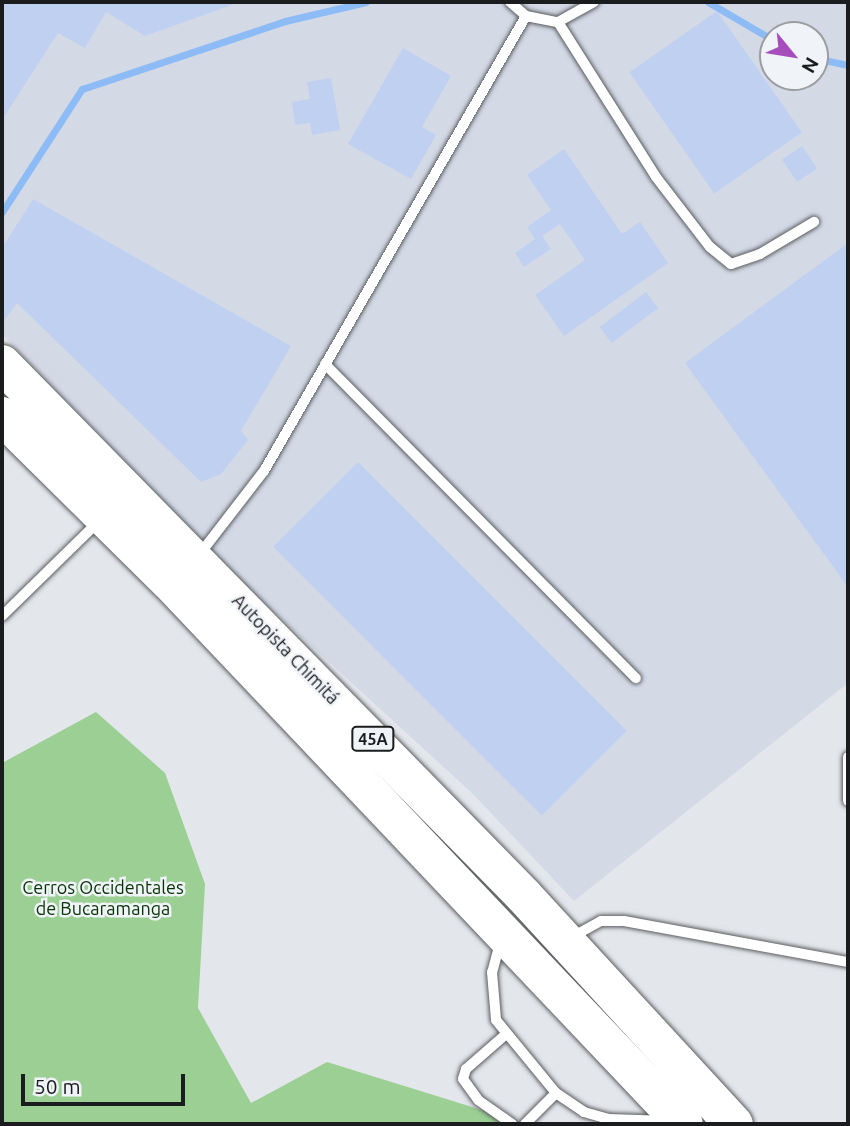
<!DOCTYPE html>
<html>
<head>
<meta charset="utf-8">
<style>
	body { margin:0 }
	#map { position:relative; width:850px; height:1126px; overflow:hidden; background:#e3e6eb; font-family:Ubuntu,sans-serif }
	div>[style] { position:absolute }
	.built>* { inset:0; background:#d3dae6 }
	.green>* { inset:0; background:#9bcf94 }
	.stream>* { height:7px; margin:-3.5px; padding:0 3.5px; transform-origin:3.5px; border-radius:3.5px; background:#8cbbf5 }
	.building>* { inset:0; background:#bfd0f0; transform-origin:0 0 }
	.roads { filter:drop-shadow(0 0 2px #5b5d61) drop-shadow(0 0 2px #5b5d61) }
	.lane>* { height:10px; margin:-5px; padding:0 5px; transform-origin:5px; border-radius:5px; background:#fff }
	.highway>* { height:38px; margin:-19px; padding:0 19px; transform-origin:19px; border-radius:19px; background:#fff }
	span { translate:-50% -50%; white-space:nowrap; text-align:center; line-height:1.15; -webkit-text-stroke:5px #f0f3f8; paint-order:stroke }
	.shield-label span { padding:2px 5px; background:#f0f3f8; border:2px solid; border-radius:5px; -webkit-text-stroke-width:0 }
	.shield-label { font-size:16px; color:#1b1c1e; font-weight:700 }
	.street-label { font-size:18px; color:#1b1c1e }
	.park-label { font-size:18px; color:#063403 }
	.frame { position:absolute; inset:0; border:4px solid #1b1c1e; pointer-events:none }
	.north { position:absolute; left:759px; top:21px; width:70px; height:70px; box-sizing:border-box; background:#f0f3f8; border:2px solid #9b9da1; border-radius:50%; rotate:120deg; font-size:19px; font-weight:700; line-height:28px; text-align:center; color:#1b1c1e }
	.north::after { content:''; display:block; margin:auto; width:24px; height:32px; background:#a64fbc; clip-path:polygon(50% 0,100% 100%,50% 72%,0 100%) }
	.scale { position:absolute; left:21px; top:1074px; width:164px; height:32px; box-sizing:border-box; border:4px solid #1b1c1e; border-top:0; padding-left:9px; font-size:21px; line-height:24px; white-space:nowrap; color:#1b1c1e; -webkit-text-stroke:5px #f0f3f8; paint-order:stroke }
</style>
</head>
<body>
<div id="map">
	<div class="built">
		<div style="clip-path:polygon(evenodd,2px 2px,848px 2px,848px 683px,574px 901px,473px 794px,246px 586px,2px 334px,2px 2px,773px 35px,815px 35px,815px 77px,773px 77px,773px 35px)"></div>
	</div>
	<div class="green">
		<div style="clip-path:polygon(96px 712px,165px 773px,205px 884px,198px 1008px,251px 1103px,327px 1062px,527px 1124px,2px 1124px,2px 763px)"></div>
	</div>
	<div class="stream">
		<div style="left:708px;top:2px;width:75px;rotate:30.3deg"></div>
		<div style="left:815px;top:58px;width:34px;rotate:12deg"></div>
		<div style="left:2px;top:212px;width:147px;rotate:-57deg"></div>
		<div style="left:82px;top:89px;width:214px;rotate:-18.5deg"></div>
		<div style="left:285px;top:21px;width:83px;rotate:-13.2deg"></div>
	</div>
	<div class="building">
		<div style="clip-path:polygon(2px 2px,240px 2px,145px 36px,106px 12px,85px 48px,58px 33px,2px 120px)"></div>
		<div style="left:717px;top:11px;width:148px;height:107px;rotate:55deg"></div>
		<div style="clip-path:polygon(403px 48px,451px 76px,422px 127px,436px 135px,411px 179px,348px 144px)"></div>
		<div style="clip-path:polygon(331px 78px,340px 130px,312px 135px,310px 123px,295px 125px,292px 102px,310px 99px,307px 82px)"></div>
		<div style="left:802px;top:146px;width:27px;height:24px;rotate:56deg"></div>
		<div style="clip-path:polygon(564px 149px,622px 234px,640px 222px,668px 263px,564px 336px,535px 295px,585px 260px,560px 224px,542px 236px,551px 249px,524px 267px,515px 253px,535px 239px,527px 227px,551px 210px,527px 175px)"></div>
		<div style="clip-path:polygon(33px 199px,291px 346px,241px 431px,248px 440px,221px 474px,201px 482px,17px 303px,2px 323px,2px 248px)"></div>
		<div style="clip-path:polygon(848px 243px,848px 587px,685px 363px)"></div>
		<div style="left:646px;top:292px;width:20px;height:58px;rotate:53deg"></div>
		<div style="left:358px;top:462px;width:380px;height:120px;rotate:45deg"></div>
	</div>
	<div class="roads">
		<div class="lane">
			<div style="left:510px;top:2px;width:21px;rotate:41deg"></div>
			<div style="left:526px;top:16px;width:33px;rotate:11deg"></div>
			<div style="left:558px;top:22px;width:41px;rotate:-29.1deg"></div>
			<div style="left:558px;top:22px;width:183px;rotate:57.7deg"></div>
			<div style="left:656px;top:177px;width:88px;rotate:52.4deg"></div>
			<div style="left:710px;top:247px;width:27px;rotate:39deg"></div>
			<div style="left:731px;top:264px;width:31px;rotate:-19deg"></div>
			<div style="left:760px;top:254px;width:63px;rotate:-30.7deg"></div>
			<div style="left:325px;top:364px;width:442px;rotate:45.3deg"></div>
			<div style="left:199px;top:555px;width:106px;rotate:-52.3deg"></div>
			<div style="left:264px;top:471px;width:525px;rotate:-60.07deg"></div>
			<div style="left:2px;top:616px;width:136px;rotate:-44.4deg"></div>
			<div style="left:848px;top:757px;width:44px;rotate:90deg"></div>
			<div style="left:572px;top:937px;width:33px;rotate:-29deg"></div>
			<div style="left:601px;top:921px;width:23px"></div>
			<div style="left:624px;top:921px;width:228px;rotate:10.4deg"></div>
			<div style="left:500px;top:943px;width:30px;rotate:105deg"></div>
			<div style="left:492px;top:972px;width:48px;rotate:85.2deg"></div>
			<div style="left:496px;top:1020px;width:94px;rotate:50.6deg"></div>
			<div style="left:556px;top:1093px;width:34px;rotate:34deg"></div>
			<div style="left:584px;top:1112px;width:25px;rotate:16deg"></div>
			<div style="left:608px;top:1119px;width:60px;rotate:1.9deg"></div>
			<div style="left:505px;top:1035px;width:52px;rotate:138.9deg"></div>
			<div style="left:466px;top:1069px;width:10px;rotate:107deg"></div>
			<div style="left:463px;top:1079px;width:26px;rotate:54deg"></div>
			<div style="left:478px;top:1100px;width:42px;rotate:35.2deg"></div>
			<div style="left:525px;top:1124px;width:44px;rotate:-45deg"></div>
		</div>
		<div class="highway">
			<div style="left:2px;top:364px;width:745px;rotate:45.54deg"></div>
			<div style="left:524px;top:896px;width:310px;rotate:47.4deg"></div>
			<div style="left:2px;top:416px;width:235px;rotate:44.7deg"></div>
			<div style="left:169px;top:581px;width:748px;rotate:46.52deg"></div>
		</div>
	</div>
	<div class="shield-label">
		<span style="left:373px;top:739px">45A</span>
	</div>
	<div class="street-label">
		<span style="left:286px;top:649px;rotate:46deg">Autopista Chimitá</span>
	</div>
	<div class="park-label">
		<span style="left:103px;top:898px">Cerros Occidentales<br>de Bucaramanga</span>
	</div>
	<div class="frame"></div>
	<div class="north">N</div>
	<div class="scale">50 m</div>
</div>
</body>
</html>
